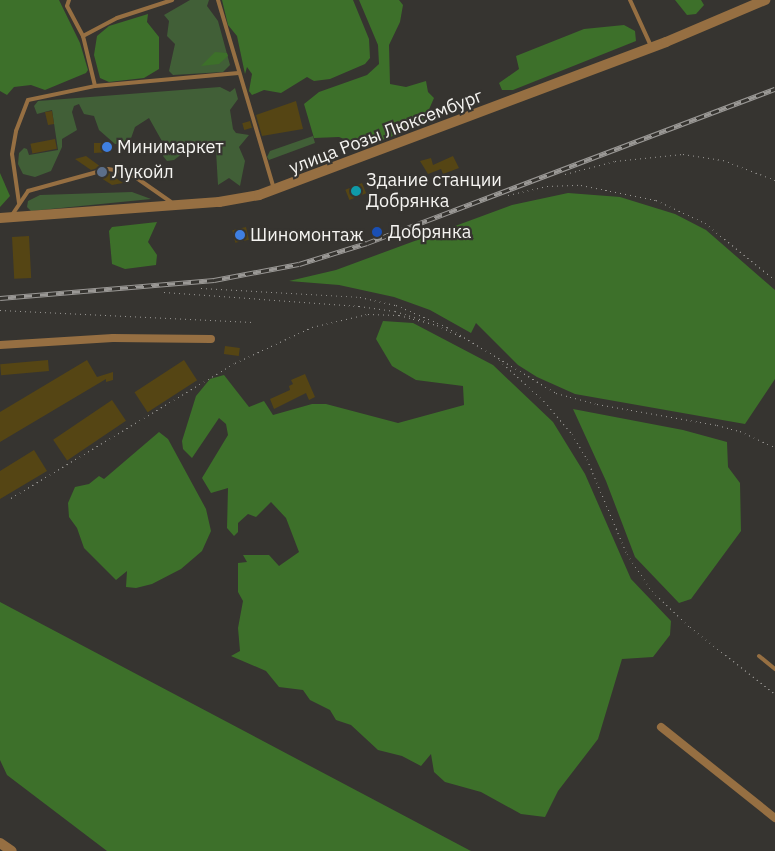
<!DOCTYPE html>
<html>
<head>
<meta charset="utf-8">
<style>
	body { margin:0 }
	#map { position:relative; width:775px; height:851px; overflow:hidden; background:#363430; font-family:"IBM Plex Sans",sans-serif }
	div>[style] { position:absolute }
	.green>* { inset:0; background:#415f37 }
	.forest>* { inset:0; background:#3d702a }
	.building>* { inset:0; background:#554514; transform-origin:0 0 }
	.path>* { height:1px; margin-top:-0.5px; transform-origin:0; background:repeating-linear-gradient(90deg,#9b9996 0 1px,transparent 0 5px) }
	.service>* { height:4px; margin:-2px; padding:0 2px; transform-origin:2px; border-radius:2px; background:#966f42 }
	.minor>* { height:8px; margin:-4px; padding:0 4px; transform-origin:4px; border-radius:4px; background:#966f42 }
	.tertiary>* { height:10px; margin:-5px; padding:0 5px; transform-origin:5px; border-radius:5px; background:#966f42 }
	.rail>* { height:4.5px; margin-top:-2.25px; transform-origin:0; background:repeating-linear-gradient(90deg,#363430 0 8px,#9a9895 0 16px); box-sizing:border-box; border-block:1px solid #9a9895 }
	.dots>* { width:14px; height:14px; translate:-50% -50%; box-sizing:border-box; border:2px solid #363430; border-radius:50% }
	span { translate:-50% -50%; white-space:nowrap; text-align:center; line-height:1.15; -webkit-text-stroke:4.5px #363430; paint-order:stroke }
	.street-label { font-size:18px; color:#f5f4f1 }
	.poi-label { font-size:18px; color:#f5f4f1 }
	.left { translate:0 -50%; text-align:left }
</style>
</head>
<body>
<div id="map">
	<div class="green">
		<div style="clip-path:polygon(190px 0,209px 0,207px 6px,218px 21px,230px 65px,223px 72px,173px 75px,169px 71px,175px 44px,167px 36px,169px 21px,164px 15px)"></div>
		<div style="clip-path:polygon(220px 87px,230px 92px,235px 88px,238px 99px,230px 110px,233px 129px,236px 133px,249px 135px,239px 147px,245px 161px,240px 186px,229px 178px,218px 185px,216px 151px,209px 144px,204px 142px,195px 144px,174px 160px,167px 161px,163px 156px,163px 143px,149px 118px,135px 127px,129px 144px,115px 144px,99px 130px,94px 116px,84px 114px,79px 104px,74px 106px,72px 112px,77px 130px,62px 139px,62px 147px,51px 171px,35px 177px,23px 174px,18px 164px,19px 153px,24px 148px,27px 149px,29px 155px,58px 150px,52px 110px,37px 114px,34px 106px,38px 101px)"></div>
		<div style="clip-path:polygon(313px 136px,315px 143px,269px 160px,267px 157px,270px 151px)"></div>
		<div style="clip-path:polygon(132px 192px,151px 199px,31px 211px,27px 207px,28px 201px,40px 195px)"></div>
	</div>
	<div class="forest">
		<div style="clip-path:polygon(0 0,59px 0,80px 43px,88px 70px,86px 73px,45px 90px,31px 85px,14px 87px,7px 95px,0 91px)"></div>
		<div style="clip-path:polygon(222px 0,353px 0,369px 39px,370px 58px,365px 64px,330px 79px,314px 81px,307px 77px,281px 93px,264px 90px,252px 95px,249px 91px,252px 74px,247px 67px,245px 74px,237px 36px,228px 25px)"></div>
		<div style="clip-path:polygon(359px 0,399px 0,403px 5px,400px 22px,389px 45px,390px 84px,406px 87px,426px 81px,428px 92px,434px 98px,427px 114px,432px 121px,364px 147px,339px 137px,314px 138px,304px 104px,319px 92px,367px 75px,379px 64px,378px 45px)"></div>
		<div style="clip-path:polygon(675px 0,701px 0,704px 5px,696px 14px,687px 15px)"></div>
		<div style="clip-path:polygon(148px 14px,147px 22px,159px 37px,159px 69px,144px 78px,109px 82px,100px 78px,94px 55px,97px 36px,109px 26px)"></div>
		<div style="clip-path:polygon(624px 25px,635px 31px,636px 41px,513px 90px,502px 90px,499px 83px,519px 69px,516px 56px,584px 29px)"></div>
		<div style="clip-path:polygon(215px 52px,227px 53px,228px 56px,219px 64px,201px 66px)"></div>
		<div style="clip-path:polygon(0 173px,10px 196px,0 207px)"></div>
		<div style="clip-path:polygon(568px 193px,620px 197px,675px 214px,706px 230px,775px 290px,775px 379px,745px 424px,575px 394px,537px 377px,518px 365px,476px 323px,471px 333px,430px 310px,394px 297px,339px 285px,289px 281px,336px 270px,512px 205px)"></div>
		<div style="clip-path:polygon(157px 222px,148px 242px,157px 255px,156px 265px,125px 269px,112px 264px,109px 231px,112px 227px)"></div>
		<div style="clip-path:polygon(383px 321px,413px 323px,493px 365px,553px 422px,585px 474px,631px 579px,671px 621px,670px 635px,653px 657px,622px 659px,598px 739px,558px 791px,545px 817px,521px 814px,481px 792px,445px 782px,434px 772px,431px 754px,421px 766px,402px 756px,378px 750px,351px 725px,336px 720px,330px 710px,310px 700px,303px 690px,279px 687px,266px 671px,231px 656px,240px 651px,238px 628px,243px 601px,238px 592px,238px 563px,247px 562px,243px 555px,269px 555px,279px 566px,299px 552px,286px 518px,271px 502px,256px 517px,248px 514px,238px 523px,238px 532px,234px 536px,227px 528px,228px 488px,211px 493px,202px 478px,228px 435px,226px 424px,219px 418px,192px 458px,183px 449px,182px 441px,196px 396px,210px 379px,224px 375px,249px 407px,264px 401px,273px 415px,312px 404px,326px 404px,398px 423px,464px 405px,463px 386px,416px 380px,392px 366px,376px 339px)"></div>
		<div style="clip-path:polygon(573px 409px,683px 430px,727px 442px,728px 467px,740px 483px,741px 531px,691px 599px,679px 603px,635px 557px,606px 481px)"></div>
		<div style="clip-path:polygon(159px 432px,168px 439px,206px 509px,211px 531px,202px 551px,181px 569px,152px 584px,136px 588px,126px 587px,127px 571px,116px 580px,84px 548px,77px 528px,69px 517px,68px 503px,75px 487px,89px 484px,99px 476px,104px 479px)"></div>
		<div style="clip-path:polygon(0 602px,469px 850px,471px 851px,107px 851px,7px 775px,0 760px)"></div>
	</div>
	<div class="building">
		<div style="clip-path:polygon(296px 101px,303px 129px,262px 136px,256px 115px)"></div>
		<div style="clip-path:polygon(52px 111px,54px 124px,48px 125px,45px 112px)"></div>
		<div style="left:250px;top:121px;width:7px;height:8px;rotate:74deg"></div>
		<div style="left:55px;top:139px;width:10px;height:25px;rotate:79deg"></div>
		<div style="clip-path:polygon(94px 143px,110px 143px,111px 152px,94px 153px)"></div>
		<div style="clip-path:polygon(86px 156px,101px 167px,91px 170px,75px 159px)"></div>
		<div style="clip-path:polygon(453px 156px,459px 168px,443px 174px,441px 169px,428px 174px,420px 161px,431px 158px,433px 165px)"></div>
		<div style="clip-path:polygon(109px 173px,123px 183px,112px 185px,98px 176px)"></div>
		<div style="left:362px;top:183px;width:11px;height:18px;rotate:68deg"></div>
		<div style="left:246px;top:227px;width:13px;height:14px;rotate:77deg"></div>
		<div style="left:29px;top:236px;width:42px;height:17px;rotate:87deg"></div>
		<div style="left:225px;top:346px;width:15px;height:8px;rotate:8deg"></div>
		<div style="left:48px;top:360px;width:11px;height:48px;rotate:85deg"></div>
		<div style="clip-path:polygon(87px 360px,97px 377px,113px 372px,113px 380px,106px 382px,106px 379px,0 442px,0 412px)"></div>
		<div style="left:184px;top:360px;width:24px;height:59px;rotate:57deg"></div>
		<div style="clip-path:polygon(305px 374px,315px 397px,309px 400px,306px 393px,274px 409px,270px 399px,290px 390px,289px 386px,293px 384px,291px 380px)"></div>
		<div style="left:112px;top:400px;width:25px;height:71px;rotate:56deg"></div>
		<div style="clip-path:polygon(34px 450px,47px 471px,0 499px,0 471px)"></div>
	</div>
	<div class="path">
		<div style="left:565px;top:174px;width:52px;rotate:-14.6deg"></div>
		<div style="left:615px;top:161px;width:68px;rotate:-5.9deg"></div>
		<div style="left:683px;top:154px;width:40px;rotate:8.5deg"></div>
		<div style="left:723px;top:160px;width:56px;rotate:21deg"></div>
		<div style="left:508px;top:195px;width:40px;rotate:-13deg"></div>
		<div style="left:547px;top:186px;width:34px;rotate:-2deg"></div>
		<div style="left:581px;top:185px;width:76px;rotate:11.3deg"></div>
		<div style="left:656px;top:200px;width:54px;rotate:25.1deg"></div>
		<div style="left:705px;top:223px;width:90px;rotate:39.2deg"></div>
		<div style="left:201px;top:288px;width:159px;rotate:3.2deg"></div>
		<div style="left:360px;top:297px;width:37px;rotate:13deg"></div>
		<div style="left:396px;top:305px;width:56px;rotate:23.3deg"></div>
		<div style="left:447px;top:327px;width:127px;rotate:31.2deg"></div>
		<div style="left:556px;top:393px;width:42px;rotate:15deg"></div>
		<div style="left:597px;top:404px;width:122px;rotate:9.9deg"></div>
		<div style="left:717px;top:425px;width:24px;rotate:15deg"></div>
		<div style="left:740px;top:431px;width:38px;rotate:25deg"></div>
		<div style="left:164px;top:292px;width:196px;rotate:4.1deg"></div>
		<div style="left:359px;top:306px;width:36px;rotate:8deg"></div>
		<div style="left:395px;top:311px;width:35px;rotate:18deg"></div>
		<div style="left:0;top:310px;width:253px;rotate:2.7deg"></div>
		<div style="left:437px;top:325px;width:28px;rotate:26deg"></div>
		<div style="left:499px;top:360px;width:61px;rotate:42.3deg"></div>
		<div style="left:544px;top:401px;width:43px;rotate:49.7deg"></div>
		<div style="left:572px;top:434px;width:29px;rotate:59deg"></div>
		<div style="left:587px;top:459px;width:103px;rotate:67.2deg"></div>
		<div style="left:627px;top:554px;width:45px;rotate:56deg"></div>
		<div style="left:652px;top:591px;width:52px;rotate:43.5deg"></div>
		<div style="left:690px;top:627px;width:108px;rotate:38.2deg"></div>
		<div style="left:11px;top:498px;width:262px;rotate:-31.1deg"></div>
		<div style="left:235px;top:363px;width:85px;rotate:-25.1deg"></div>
		<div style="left:312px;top:327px;width:57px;rotate:-13.1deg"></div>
		<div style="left:368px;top:314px;width:31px;rotate:2deg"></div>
		<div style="left:399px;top:315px;width:39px;rotate:15deg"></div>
	</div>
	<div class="service">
		<div style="left:69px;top:0;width:6px;rotate:108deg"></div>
		<div style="left:67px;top:6px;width:34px;rotate:62deg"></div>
		<div style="left:83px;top:36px;width:51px;rotate:76.5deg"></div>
		<div style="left:218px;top:0;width:197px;rotate:73.5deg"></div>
		<div style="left:630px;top:0;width:51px;rotate:65.5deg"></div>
		<div style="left:83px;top:36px;width:38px;rotate:-28deg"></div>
		<div style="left:117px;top:18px;width:58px;rotate:-18.1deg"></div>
		<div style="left:19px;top:203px;width:49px;rotate:-98.1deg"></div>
		<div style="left:12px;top:154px;width:23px;rotate:-80deg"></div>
		<div style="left:16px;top:131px;width:33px;rotate:-69deg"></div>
		<div style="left:28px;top:100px;width:68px;rotate:-11.8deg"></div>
		<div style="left:95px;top:86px;width:144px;rotate:-5.2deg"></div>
		<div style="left:12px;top:215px;width:29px;rotate:-56deg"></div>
		<div style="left:28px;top:191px;width:83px;rotate:-15.4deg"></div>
		<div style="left:108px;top:169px;width:20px;rotate:9deg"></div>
		<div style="left:128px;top:172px;width:52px;rotate:34.9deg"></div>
		<div style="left:759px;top:656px;width:21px;rotate:39deg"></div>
	</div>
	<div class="minor">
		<div style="left:0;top:345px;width:113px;rotate:-3.5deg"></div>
		<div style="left:113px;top:338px;width:98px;rotate:0.6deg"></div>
		<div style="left:661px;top:727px;width:146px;rotate:38.6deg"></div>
	</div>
	<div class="tertiary">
		<div style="left:0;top:218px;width:220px;rotate:-4.2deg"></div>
		<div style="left:219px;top:202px;width:41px;rotate:-9.9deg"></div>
		<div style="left:259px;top:195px;width:435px;rotate:-20.6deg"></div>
		<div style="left:666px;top:42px;width:108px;rotate:-23deg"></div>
		<div style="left:0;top:843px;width:14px;rotate:34deg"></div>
	</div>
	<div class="rail">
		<div style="left:0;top:298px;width:215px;rotate:-4.8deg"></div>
		<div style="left:214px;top:280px;width:86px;rotate:-10.7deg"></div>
		<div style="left:299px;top:264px;width:71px;rotate:-17.2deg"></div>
		<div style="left:367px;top:243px;width:436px;rotate:-20.7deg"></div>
	</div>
	<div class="dots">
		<div style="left:107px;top:147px;background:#3f7fe0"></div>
		<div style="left:102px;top:172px;background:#5c6f8a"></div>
		<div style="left:356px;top:191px;background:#0f9aa8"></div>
		<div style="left:377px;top:232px;background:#1a4fb4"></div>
		<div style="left:240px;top:235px;background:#3f7fe0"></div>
	</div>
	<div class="street-label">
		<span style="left:386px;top:132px;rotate:-21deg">улица Розы Люксембург</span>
	</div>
	<div class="poi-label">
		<span class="left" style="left:117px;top:147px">Минимаркет</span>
		<span class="left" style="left:112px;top:172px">Лукойл</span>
		<span class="left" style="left:366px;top:191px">Здание станции<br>Добрянка</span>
		<span class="left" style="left:388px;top:232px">Добрянка</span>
		<span class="left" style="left:250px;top:235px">Шинoмонтаж</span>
	</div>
</div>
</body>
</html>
